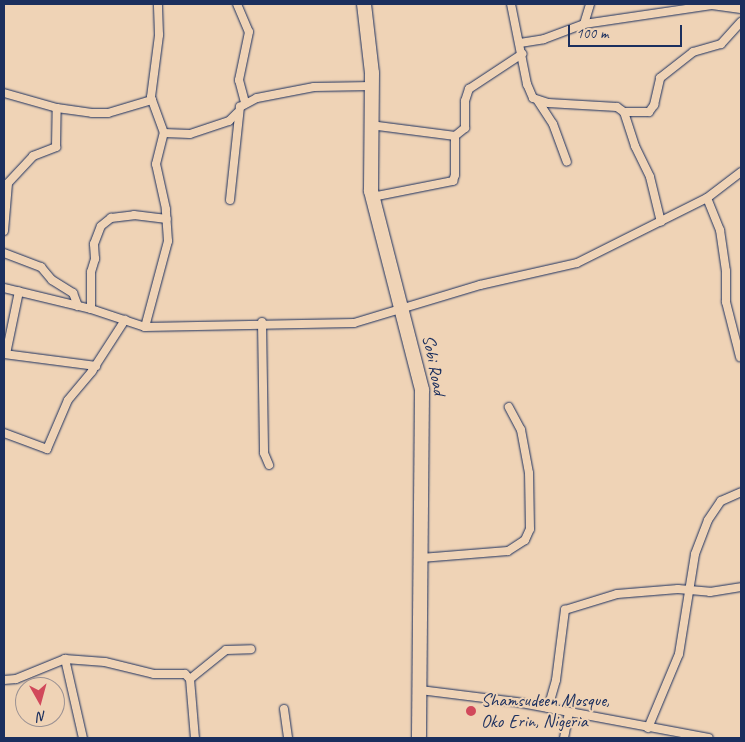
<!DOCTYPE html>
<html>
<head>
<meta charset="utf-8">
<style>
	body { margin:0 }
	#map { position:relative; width:745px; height:742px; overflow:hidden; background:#efd3b6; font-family:Caveat,sans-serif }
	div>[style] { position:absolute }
	.roads { filter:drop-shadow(0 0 1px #1b2f5e) drop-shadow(0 0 1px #1b2f5e) }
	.street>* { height:8px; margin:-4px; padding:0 4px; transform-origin:4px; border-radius:4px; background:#efd3b6 }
	.highway>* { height:14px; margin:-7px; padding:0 7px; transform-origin:7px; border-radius:7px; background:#efd3b6 }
	.dots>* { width:14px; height:14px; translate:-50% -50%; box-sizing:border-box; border:2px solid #efd3b6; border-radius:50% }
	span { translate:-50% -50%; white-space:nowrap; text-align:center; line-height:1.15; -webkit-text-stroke:4px #efd3b6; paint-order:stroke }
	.street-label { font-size:18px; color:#1b2f5e }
	.poi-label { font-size:18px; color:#1b2f5e }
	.left { translate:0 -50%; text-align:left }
	.frame { position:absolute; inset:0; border:5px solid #1b2f5e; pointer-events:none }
	.north { position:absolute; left:15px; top:677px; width:50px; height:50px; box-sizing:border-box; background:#efd3b6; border:1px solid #9a9193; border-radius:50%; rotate:173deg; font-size:14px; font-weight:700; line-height:20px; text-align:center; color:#1b2f5e }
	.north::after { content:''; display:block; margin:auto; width:18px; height:22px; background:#d1495b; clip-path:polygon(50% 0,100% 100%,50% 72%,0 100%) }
	.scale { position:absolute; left:568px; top:25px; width:114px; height:22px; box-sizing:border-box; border:2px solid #1b2f5e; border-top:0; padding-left:6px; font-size:15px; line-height:18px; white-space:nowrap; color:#1b2f5e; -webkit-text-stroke:4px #efd3b6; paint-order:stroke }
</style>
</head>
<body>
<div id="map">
	<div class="roads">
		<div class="street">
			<div style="left:237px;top:4px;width:30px;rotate:67deg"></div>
			<div style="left:249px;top:32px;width:49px;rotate:101.8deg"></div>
			<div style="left:239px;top:80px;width:24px;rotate:75deg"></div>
			<div style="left:511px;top:4px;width:82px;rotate:78.7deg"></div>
			<div style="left:527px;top:84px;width:15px;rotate:67deg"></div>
			<div style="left:533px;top:98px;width:16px;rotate:18deg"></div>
			<div style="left:548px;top:103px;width:69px;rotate:3.3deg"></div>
			<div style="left:617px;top:107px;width:9px;rotate:36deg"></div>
			<div style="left:624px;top:112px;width:36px;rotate:72deg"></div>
			<div style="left:635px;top:146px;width:34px;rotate:64deg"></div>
			<div style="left:650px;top:177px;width:46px;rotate:76.3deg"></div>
			<div style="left:584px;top:24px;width:129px;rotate:-8.4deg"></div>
			<div style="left:712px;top:5px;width:29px;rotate:8deg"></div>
			<div style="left:520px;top:43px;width:24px;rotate:-9deg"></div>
			<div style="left:544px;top:39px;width:43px;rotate:-20.6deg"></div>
			<div style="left:584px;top:24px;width:21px;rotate:-73deg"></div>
			<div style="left:4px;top:93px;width:55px;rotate:15.8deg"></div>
			<div style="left:57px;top:108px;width:35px;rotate:8deg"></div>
			<div style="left:92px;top:113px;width:16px"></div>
			<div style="left:108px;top:113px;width:46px;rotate:-16.5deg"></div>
			<div style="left:538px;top:101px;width:27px;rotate:57deg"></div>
			<div style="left:553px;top:124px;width:40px;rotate:69.8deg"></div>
			<div style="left:624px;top:112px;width:25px"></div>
			<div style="left:649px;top:112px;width:9px;rotate:-54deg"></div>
			<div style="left:654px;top:105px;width:28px;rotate:-77deg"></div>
			<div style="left:660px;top:78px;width:42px;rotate:-38.2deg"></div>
			<div style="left:693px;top:52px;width:29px;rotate:-16deg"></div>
			<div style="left:721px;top:44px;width:30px;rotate:-48deg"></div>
			<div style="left:370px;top:125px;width:86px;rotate:7.4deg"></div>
			<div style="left:164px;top:133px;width:26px;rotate:2deg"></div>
			<div style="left:190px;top:134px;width:41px;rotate:-18.4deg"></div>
			<div style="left:229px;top:121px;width:11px;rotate:-45deg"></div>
			<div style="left:372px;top:197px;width:83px;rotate:-11.2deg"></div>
			<div style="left:453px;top:181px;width:6px;rotate:-72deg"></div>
			<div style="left:455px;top:175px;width:39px;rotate:-90deg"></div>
			<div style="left:455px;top:136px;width:13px;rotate:-39deg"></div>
			<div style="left:465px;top:128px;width:27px;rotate:-90deg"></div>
			<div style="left:465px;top:101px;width:13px;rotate:-72deg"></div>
			<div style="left:469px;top:89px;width:64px;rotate:-33.4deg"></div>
			<div style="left:707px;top:198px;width:35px;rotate:68deg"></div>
			<div style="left:720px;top:230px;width:41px;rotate:81.7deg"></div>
			<div style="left:726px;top:271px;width:31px;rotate:90deg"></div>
			<div style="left:726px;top:302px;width:57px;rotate:75.7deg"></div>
			<div style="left:230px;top:200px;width:94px;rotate:-83.9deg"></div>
			<div style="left:240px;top:107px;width:19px;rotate:-28deg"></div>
			<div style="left:257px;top:98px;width:58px;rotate:-10.9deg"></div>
			<div style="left:314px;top:87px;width:58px;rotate:-1deg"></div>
			<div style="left:4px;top:231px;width:48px;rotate:-85.2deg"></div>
			<div style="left:8px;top:183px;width:37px;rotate:-47deg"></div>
			<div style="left:33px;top:156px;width:25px;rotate:-21deg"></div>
			<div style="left:56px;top:147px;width:39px;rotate:-89deg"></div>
			<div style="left:4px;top:253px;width:40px;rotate:21deg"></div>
			<div style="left:41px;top:267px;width:17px;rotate:50deg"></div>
			<div style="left:52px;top:280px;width:25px;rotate:32deg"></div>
			<div style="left:73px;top:293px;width:14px;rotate:69deg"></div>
			<div style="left:4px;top:288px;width:89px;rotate:13.6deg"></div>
			<div style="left:91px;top:309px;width:57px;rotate:18.4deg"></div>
			<div style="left:145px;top:327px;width:209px;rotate:-1.1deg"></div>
			<div style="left:354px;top:323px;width:132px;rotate:-16.8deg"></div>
			<div style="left:480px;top:285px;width:99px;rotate:-12.8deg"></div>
			<div style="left:577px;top:263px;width:145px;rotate:-26.6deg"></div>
			<div style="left:707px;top:198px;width:43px;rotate:-37.4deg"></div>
			<div style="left:91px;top:309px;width:37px;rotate:-90deg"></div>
			<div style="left:91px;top:272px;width:14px;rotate:-73deg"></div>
			<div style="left:95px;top:259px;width:15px;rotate:-94deg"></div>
			<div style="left:94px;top:244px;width:19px;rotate:-69deg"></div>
			<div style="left:101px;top:226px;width:13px;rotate:-39deg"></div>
			<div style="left:111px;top:218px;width:23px;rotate:-7deg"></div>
			<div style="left:134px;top:215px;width:33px;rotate:7deg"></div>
			<div style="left:262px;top:322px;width:131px;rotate:89.1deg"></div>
			<div style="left:264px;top:453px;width:13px;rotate:67deg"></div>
			<div style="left:145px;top:327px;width:89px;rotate:-75deg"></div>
			<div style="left:168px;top:241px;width:32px;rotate:-94deg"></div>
			<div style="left:166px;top:209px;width:46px;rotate:-102.5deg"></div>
			<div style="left:156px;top:164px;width:32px;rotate:-76deg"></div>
			<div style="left:164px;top:133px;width:38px;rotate:-110deg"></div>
			<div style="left:151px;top:97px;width:63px;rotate:-82.6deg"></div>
			<div style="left:159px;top:35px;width:31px;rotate:-92deg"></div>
			<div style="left:4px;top:354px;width:93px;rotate:7.4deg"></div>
			<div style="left:6px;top:354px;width:64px;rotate:-78.3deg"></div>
			<div style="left:4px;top:433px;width:46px;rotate:20.4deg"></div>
			<div style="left:47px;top:449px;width:53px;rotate:-66.8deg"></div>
			<div style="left:68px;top:400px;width:38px;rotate:-50deg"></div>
			<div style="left:92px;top:371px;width:61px;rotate:-57.1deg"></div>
			<div style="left:421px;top:558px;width:87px;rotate:-4.6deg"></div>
			<div style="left:508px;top:551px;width:20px;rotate:-33deg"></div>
			<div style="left:525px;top:540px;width:12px;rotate:-66deg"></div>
			<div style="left:530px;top:529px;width:56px;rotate:-91deg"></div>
			<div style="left:529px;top:473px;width:44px;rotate:-100.5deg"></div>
			<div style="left:521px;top:430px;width:26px;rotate:-118deg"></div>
			<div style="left:65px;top:659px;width:81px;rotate:77.2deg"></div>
			<div style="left:190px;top:679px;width:46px;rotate:-38.9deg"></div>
			<div style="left:226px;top:650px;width:25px;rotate:-2deg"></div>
			<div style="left:4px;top:680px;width:12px;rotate:-5deg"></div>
			<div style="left:16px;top:679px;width:53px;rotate:-22.2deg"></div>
			<div style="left:65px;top:659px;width:40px;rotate:4.3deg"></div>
			<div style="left:105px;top:662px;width:50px;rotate:13.8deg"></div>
			<div style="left:154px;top:674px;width:31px"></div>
			<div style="left:185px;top:674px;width:7px;rotate:45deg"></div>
			<div style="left:190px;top:679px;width:59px;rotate:85.2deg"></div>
			<div style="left:420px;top:690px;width:97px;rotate:7.1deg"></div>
			<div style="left:516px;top:702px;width:196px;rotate:10.6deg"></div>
			<div style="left:548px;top:708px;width:29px;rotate:-74deg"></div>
			<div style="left:556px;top:680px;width:71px;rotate:-82.7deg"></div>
			<div style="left:565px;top:610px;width:54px;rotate:-17.1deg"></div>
			<div style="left:617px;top:594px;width:61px;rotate:-4.7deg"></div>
			<div style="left:678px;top:589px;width:32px;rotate:5deg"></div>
			<div style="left:710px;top:592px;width:31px;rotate:-9deg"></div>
			<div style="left:284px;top:709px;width:29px;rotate:82deg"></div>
			<div style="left:648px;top:728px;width:80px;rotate:-67.3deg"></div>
			<div style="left:679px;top:654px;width:101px;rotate:-80.9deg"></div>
			<div style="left:695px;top:554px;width:36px;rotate:-69deg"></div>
			<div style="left:708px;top:520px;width:23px;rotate:-56deg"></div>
			<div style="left:721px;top:501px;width:22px;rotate:-24deg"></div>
			<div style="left:564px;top:738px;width:26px;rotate:-79deg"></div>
		</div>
		<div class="highway">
			<div style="left:364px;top:4px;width:69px;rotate:83.4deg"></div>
			<div style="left:372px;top:73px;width:118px;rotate:90.5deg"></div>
			<div style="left:371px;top:191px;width:205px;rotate:75.6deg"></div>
			<div style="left:422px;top:390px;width:348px;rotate:90.5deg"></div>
		</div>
	</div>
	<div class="dots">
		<div style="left:471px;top:711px;background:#d1495b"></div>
	</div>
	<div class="street-label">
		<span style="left:434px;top:365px;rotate:79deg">Sobi Road</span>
	</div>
	<div class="poi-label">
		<span class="left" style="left:481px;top:711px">Shamsudeen Mosque,<br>Oko Erin, Nigeria</span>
	</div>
	<div class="frame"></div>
	<div class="north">N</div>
	<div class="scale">100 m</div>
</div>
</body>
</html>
